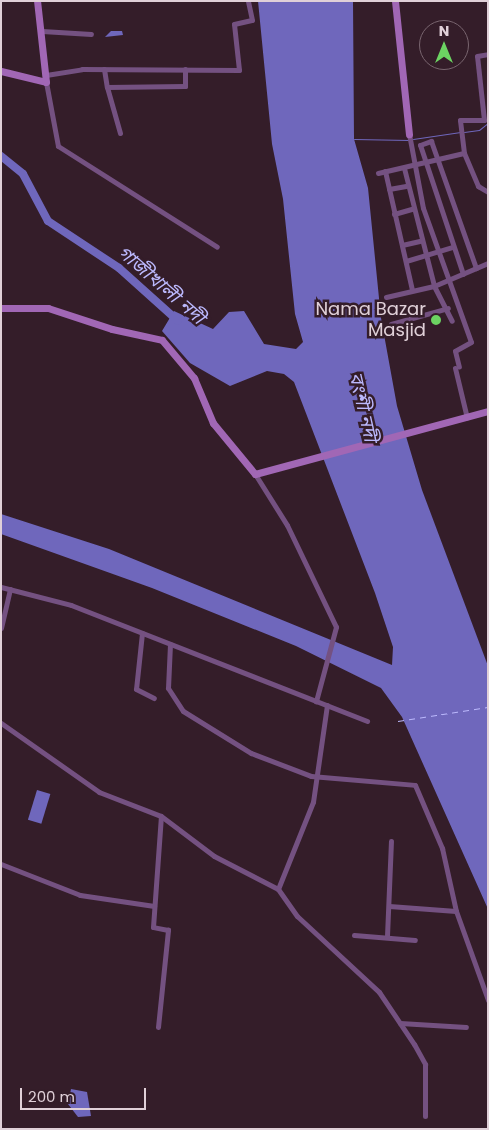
<!DOCTYPE html>
<html>
<head>
<meta charset="utf-8">
<style>
	body { margin:0 }
	#map { position:relative; width:489px; height:1130px; overflow:hidden; background:#341d29; font-family:Poppins,"Noto Sans Bengali",sans-serif }
	div>[style] { position:absolute }
	.water>* { inset:0; background:#6f67bc; transform-origin:0 0 }
	.stream>* { height:1px; margin:-0.5px; padding:0 0.5px; transform-origin:0.5px; border-radius:0.5px; background:#6f67bc }
	.river>* { height:8px; margin:-4px; padding:0 4px; transform-origin:4px; border-radius:4px; background:#6f67bc }
	.ferry>* { height:1px; margin-top:-0.5px; transform-origin:0; background:repeating-linear-gradient(90deg,#bbb8fc 0 6px,transparent 0 11px) }
	.street>* { height:5px; margin:-2.5px; padding:0 2.5px; transform-origin:2.5px; border-radius:2.5px; background:#745181 }
	.secondary>* { height:7px; margin:-3.5px; padding:0 3.5px; transform-origin:3.5px; border-radius:3.5px; background:#a167b5 }
	.dots>* { width:14px; height:14px; translate:-50% -50%; box-sizing:border-box; border:2px solid #341d29; border-radius:50% }
	span { translate:-50% -50%; white-space:nowrap; text-align:center; line-height:1.15; -webkit-text-stroke:5px #341d29; paint-order:stroke }
	.poi-label { font-size:18px; color:#e0d0d8 }
	.right { translate:-100% -50%; text-align:right }
	.water-label { font-size:19px; color:#bbb8fc; font-style:italic }
	.frame { position:absolute; inset:0; border:2px solid #e0d0d8; pointer-events:none }
	.north { position:absolute; left:419px; top:20px; width:50px; height:50px; box-sizing:border-box; background:#341d29; border:1px solid #79656f; border-radius:50%; rotate:0deg; font-size:14px; font-weight:700; line-height:20px; text-align:center; color:#e0d0d8 }
	.north::after { content:''; display:block; margin:auto; width:18px; height:22px; background:#6cd362; clip-path:polygon(50% 0,100% 100%,50% 72%,0 100%) }
	.scale { position:absolute; left:20px; top:1088px; width:126px; height:22px; box-sizing:border-box; border:2px solid #e0d0d8; border-top:0; padding-left:6px; font-size:15px; line-height:18px; white-space:nowrap; color:#e0d0d8; -webkit-text-stroke:4px #341d29; paint-order:stroke }
</style>
</head>
<body>
<div id="map">
	<div class="water">
		<div style="clip-path:polygon(258px 1px,353px 1px,354px 139px,368px 188px,381px 318px,397px 406px,422px 490px,488px 666px,488px 909px,402px 717px,381px 688px,296px 646px,152px 588px,1px 534px,1px 514px,109px 549px,392px 665px,393px 647px,375px 593px,294px 382px,284px 374px,267px 371px,230px 386px,190px 363px,162px 331px,174px 311px,213px 329px,229px 312px,244px 311px,264px 344px,296px 349px,303px 342px,295px 314px,283px 199px,272px 144px)"></div>
		<div style="clip-path:polygon(111px 31px,122px 31px,123px 35px,105px 37px)"></div>
		<div style="left:37px;top:790px;width:14px;height:31px;rotate:17deg"></div>
		<div style="clip-path:polygon(71px 1089px,87px 1092px,91px 1116px,78px 1117px,68px 1104px)"></div>
	</div>
	<div class="stream">
		<div style="left:464px;top:132px;width:15px;rotate:-8deg"></div>
		<div style="left:479px;top:130px;width:11px;rotate:-38deg"></div>
		<div style="left:354px;top:139px;width:55px;rotate:1deg"></div>
		<div style="left:413px;top:139px;width:48px;rotate:-8.5deg"></div>
	</div>
	<div class="river">
		<div style="left:1px;top:156px;width:28px;rotate:39deg"></div>
		<div style="left:23px;top:174px;width:53px;rotate:62deg"></div>
		<div style="left:48px;top:221px;width:85px;rotate:33.5deg"></div>
		<div style="left:119px;top:268px;width:79px;rotate:41.9deg"></div>
	</div>
	<div class="ferry">
		<div style="left:398px;top:721px;width:91px;rotate:-8.8deg"></div>
	</div>
	<div class="street">
		<div style="left:42px;top:31px;width:49px;rotate:3.5deg"></div>
		<div style="left:104px;top:69px;width:18px;rotate:81deg"></div>
		<div style="left:46px;top:75px;width:36px;rotate:-9deg"></div>
		<div style="left:82px;top:69px;width:157px;rotate:0.4deg"></div>
		<div style="left:239px;top:70px;width:46px;rotate:-96.2deg"></div>
		<div style="left:234px;top:24px;width:18px;rotate:-13deg"></div>
		<div style="left:252px;top:20px;width:19px;rotate:-102deg"></div>
		<div style="left:46px;top:82px;width:65px;rotate:79.4deg"></div>
		<div style="left:58px;top:146px;width:188px;rotate:32.4deg"></div>
		<div style="left:120px;top:133px;width:48px;rotate:-105.8deg"></div>
		<div style="left:107px;top:87px;width:78px;rotate:-0.7deg"></div>
		<div style="left:185px;top:86px;width:17px;rotate:-90deg"></div>
		<div style="left:409px;top:134px;width:75px;rotate:79.3deg"></div>
		<div style="left:423px;top:208px;width:142px;rotate:70.3deg"></div>
		<div style="left:471px;top:342px;width:18px;rotate:151deg"></div>
		<div style="left:455px;top:351px;width:16px;rotate:76deg"></div>
		<div style="left:464px;top:153px;width:33px;rotate:-97deg"></div>
		<div style="left:460px;top:120px;width:24px"></div>
		<div style="left:484px;top:120px;width:64px;rotate:-96.2deg"></div>
		<div style="left:477px;top:56px;width:11px;rotate:-10deg"></div>
		<div style="left:404px;top:168px;width:122px;rotate:75.7deg"></div>
		<div style="left:434px;top:286px;width:39px;rotate:63deg"></div>
		<div style="left:385px;top:171px;width:122px;rotate:77.2deg"></div>
		<div style="left:378px;top:173px;width:88px;rotate:-13.1deg"></div>
		<div style="left:464px;top:153px;width:36px;rotate:67deg"></div>
		<div style="left:478px;top:186px;width:12px;rotate:31deg"></div>
		<div style="left:389px;top:189px;width:17px;rotate:-10deg"></div>
		<div style="left:394px;top:214px;width:19px;rotate:-16deg"></div>
		<div style="left:402px;top:245px;width:18px;rotate:-13deg"></div>
		<div style="left:406px;top:261px;width:48px;rotate:-16.9deg"></div>
		<div style="left:463px;top:274px;width:136px;rotate:-108.4deg"></div>
		<div style="left:420px;top:145px;width:12px;rotate:-20deg"></div>
		<div style="left:431px;top:141px;width:135px;rotate:70.5deg"></div>
		<div style="left:386px;top:297px;width:49px;rotate:-12.9deg"></div>
		<div style="left:434px;top:286px;width:59px;rotate:-23.1deg"></div>
		<div style="left:391px;top:324px;width:59px;rotate:-15.7deg"></div>
		<div style="left:455px;top:368px;width:51px;rotate:76.5deg"></div>
		<div style="left:255px;top:474px;width:60px;rotate:57.9deg"></div>
		<div style="left:287px;top:525px;width:113px;rotate:64.3deg"></div>
		<div style="left:336px;top:627px;width:77px;rotate:105.1deg"></div>
		<div style="left:1px;top:587px;width:72px;rotate:14.4deg"></div>
		<div style="left:71px;top:605px;width:318px;rotate:21.4deg"></div>
		<div style="left:1px;top:628px;width:40px;rotate:-77deg"></div>
		<div style="left:142px;top:633px;width:56px;rotate:96.1deg"></div>
		<div style="left:136px;top:689px;width:20px;rotate:27deg"></div>
		<div style="left:170px;top:644px;width:44px;rotate:92.6deg"></div>
		<div style="left:168px;top:688px;width:27px;rotate:57deg"></div>
		<div style="left:183px;top:711px;width:80px;rotate:31.7deg"></div>
		<div style="left:251px;top:753px;width:64px;rotate:21deg"></div>
		<div style="left:311px;top:776px;width:104px;rotate:4.9deg"></div>
		<div style="left:415px;top:785px;width:69px;rotate:66.8deg"></div>
		<div style="left:442px;top:848px;width:65px;rotate:77.5deg"></div>
		<div style="left:456px;top:911px;width:95px;rotate:70.2deg"></div>
		<div style="left:1px;top:723px;width:120px;rotate:35.1deg"></div>
		<div style="left:99px;top:792px;width:66px;rotate:21.2deg"></div>
		<div style="left:161px;top:816px;width:66px;rotate:37deg"></div>
		<div style="left:214px;top:856px;width:72px;rotate:27.3deg"></div>
		<div style="left:278px;top:889px;width:33px;rotate:55deg"></div>
		<div style="left:297px;top:916px;width:112px;rotate:42.8deg"></div>
		<div style="left:379px;top:992px;width:63px;rotate:56.1deg"></div>
		<div style="left:414px;top:1044px;width:23px;rotate:61deg"></div>
		<div style="left:425px;top:1064px;width:52px;rotate:90deg"></div>
		<div style="left:1px;top:864px;width:85px;rotate:21.4deg"></div>
		<div style="left:80px;top:895px;width:75px;rotate:8.5deg"></div>
		<div style="left:278px;top:889px;width:94px;rotate:-68.1deg"></div>
		<div style="left:313px;top:802px;width:98px;rotate:-81.8deg"></div>
		<div style="left:389px;top:906px;width:67px;rotate:4.3deg"></div>
		<div style="left:354px;top:935px;width:61px;rotate:4.7deg"></div>
		<div style="left:387px;top:936px;width:95px;rotate:-87.6deg"></div>
		<div style="left:400px;top:1023px;width:66px;rotate:3.5deg"></div>
		<div style="left:158px;top:1027px;width:98px;rotate:-84.1deg"></div>
		<div style="left:168px;top:930px;width:15px;rotate:-169deg"></div>
		<div style="left:153px;top:927px;width:111px;rotate:-85.9deg"></div>
	</div>
	<div class="secondary">
		<div style="left:395px;top:1px;width:134px;rotate:84deg"></div>
		<div style="left:1px;top:71px;width:46px;rotate:13.7deg"></div>
		<div style="left:46px;top:82px;width:81px;rotate:-96.3deg"></div>
		<div style="left:1px;top:308px;width:47px"></div>
		<div style="left:48px;top:308px;width:67px;rotate:18.2deg"></div>
		<div style="left:112px;top:329px;width:51px;rotate:12.4deg"></div>
		<div style="left:162px;top:340px;width:50px;rotate:49.9deg"></div>
		<div style="left:194px;top:378px;width:49px;rotate:67.1deg"></div>
		<div style="left:213px;top:423px;width:66px;rotate:50.5deg"></div>
		<div style="left:255px;top:474px;width:241px;rotate:-15.1deg"></div>
	</div>
	<div class="dots">
		<div style="left:436px;top:320px;background:#6cd362"></div>
	</div>
	<div class="poi-label">
		<span class="right" style="left:426px;top:320px">Nama Bazar<br>Masjid</span>
	</div>
	<div class="water-label">
		<span style="left:161px;top:285px;rotate:41deg">গাজীখালী নদী</span>
		<span style="left:363px;top:407px;rotate:77deg">বংশী নদী</span>
	</div>
	<div class="frame"></div>
	<div class="north">N</div>
	<div class="scale">200 m</div>
</div>
</body>
</html>
